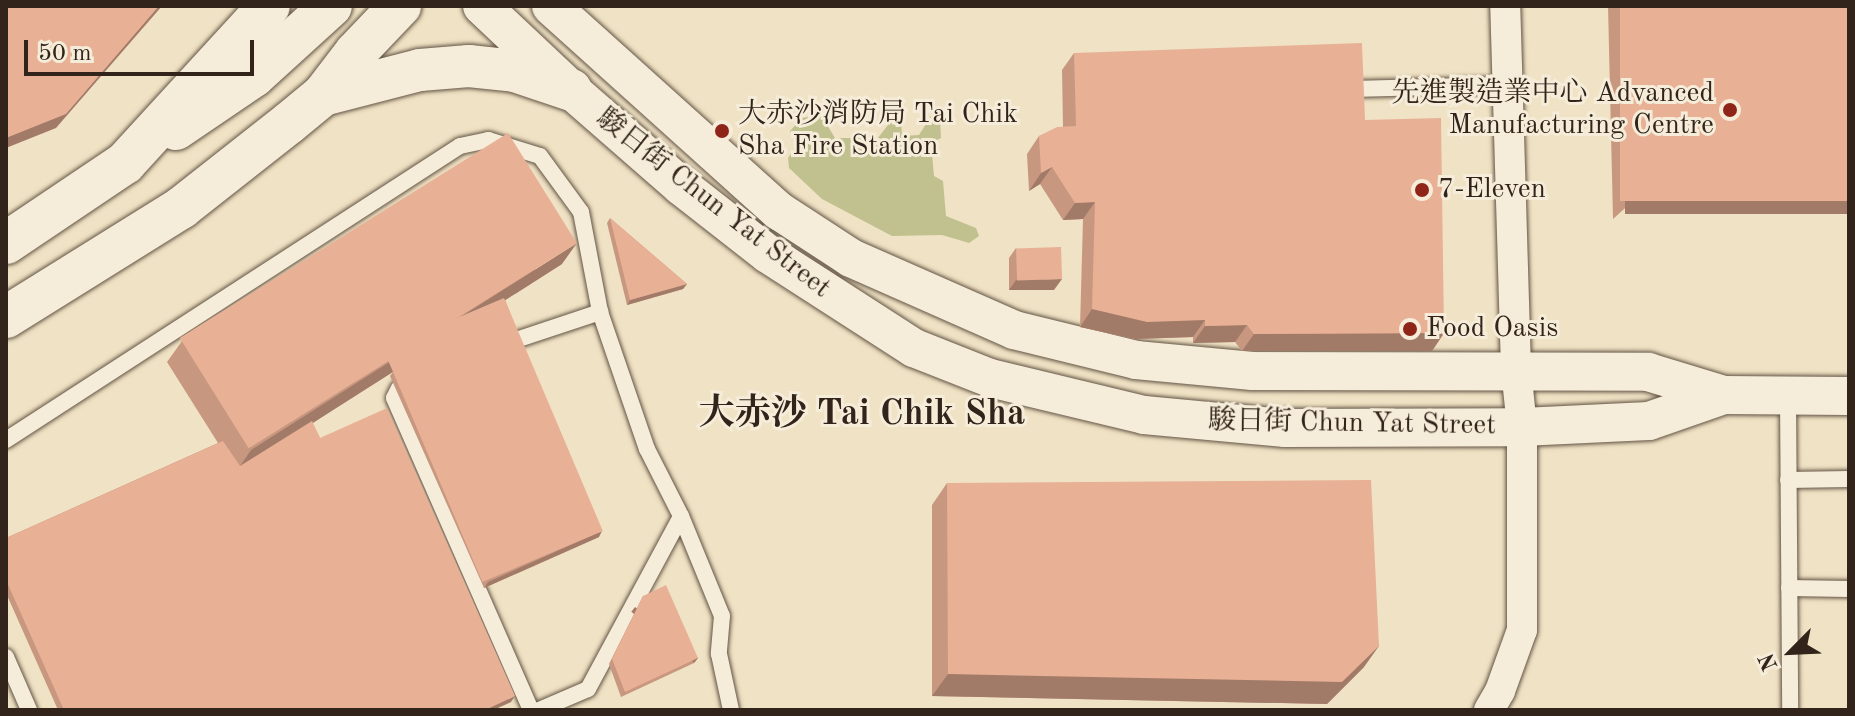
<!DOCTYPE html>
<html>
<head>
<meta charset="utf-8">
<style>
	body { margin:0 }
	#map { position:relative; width:1855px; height:716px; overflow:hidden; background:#f0e2c4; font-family:"Old Standard TT","Noto Serif TC",serif }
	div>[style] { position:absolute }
	.green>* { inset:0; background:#c1c18f }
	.roads { filter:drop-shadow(0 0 2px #625444) drop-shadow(0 0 2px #625444) }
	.service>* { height:16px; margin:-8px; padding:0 8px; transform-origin:8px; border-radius:8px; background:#f5ecd9 }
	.minor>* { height:30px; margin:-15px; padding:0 15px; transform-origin:15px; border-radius:15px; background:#f5ecd9 }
	.tertiary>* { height:38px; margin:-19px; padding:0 19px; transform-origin:19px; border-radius:19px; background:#f5ecd9 }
	.secondary>* { height:42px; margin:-21px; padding:0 21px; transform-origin:21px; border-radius:21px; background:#f5ecd9 }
	.wall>* { inset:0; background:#c89780 }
	.shaded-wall>* { inset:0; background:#a27b68; transform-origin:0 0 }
	.building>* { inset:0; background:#e8b095; transform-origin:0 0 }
	.dots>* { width:22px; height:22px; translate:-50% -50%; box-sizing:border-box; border:4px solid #f5ecd9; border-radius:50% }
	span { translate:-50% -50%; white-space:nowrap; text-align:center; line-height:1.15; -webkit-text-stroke:6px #f5ecd9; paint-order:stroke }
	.poi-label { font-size:28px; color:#32241a }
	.right { translate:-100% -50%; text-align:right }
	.left { translate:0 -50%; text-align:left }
	.street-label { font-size:28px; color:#32241a }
	.district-label { font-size:36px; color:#32241a; font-weight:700 }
	.frame { position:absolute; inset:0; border:8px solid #32241a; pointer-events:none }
	.north { position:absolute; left:1751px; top:612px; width:80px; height:80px; -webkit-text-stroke:6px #f5ecd9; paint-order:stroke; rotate:246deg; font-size:22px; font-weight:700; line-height:32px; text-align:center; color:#32241a }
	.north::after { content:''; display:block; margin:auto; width:28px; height:36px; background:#32241a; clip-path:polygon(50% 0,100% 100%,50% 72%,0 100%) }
	.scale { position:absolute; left:24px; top:40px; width:230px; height:36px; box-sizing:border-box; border:4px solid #32241a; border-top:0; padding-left:10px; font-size:24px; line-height:28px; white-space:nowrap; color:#32241a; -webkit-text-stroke:6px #f5ecd9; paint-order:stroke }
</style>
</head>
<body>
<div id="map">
	<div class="green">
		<div style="clip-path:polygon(821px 115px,835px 138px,878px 138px,891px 121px,901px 120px,902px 136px,919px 135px,931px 116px,940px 120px,941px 138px,931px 143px,934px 176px,943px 181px,946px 216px,976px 228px,979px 236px,969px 243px,942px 235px,892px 236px,822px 199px,789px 168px,788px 158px,797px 144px,790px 131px,802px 118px)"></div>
	</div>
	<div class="roads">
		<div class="service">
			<div style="left:1351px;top:89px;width:155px;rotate:-1.5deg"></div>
			<div style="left:516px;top:340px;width:89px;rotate:-18.4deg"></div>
			<div style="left:399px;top:388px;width:11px;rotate:117deg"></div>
			<div style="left:394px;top:398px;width:341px;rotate:66.3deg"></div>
			<div style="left:1788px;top:396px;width:314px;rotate:89.6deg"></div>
			<div style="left:6px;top:440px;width:541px;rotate:-32.93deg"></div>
			<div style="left:460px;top:146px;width:29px;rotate:-12deg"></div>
			<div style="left:488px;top:140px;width:54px;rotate:17.1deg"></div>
			<div style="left:540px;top:156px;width:69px;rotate:53.8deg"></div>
			<div style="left:581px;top:212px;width:102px;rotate:79.2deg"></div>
			<div style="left:600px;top:312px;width:145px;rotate:71.1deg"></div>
			<div style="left:647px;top:449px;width:75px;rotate:63.1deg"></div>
			<div style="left:681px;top:516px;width:108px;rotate:67.7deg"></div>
			<div style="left:722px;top:616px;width:38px;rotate:95deg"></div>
			<div style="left:719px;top:654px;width:57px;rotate:77.9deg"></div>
			<div style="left:1788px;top:480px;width:61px;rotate:-0.9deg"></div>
			<div style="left:1789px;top:588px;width:60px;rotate:1deg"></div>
			<div style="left:6px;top:657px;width:58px;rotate:66.5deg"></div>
			<div style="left:539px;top:710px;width:53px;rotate:-23.2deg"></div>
			<div style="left:588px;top:689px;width:196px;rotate:-61.7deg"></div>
		</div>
		<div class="minor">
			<div style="left:1489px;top:710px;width:22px;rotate:-60deg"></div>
			<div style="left:1500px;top:691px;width:65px;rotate:-70.2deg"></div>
			<div style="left:1522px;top:630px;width:203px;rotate:-90deg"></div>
			<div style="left:1522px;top:427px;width:58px;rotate:-95.9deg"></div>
			<div style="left:1516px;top:369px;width:363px;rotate:-91.7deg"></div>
		</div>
		<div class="tertiary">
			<div style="left:482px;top:6px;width:122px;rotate:43.3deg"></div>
			<div style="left:571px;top:90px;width:146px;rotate:41.1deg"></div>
			<div style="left:681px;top:186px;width:110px;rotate:38deg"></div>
			<div style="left:768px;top:254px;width:174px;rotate:32.8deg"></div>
			<div style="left:914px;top:348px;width:82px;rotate:21.5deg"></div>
			<div style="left:990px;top:378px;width:158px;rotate:13.5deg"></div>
			<div style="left:1144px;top:415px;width:142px;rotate:5.3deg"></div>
			<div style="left:1285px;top:428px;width:237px;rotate:-0.2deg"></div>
			<div style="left:1522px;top:427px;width:127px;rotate:-2.7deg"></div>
			<div style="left:1649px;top:421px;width:79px;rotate:-19.1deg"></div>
			<div style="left:551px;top:6px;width:307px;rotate:42deg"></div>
			<div style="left:779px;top:211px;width:86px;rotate:33.1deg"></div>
			<div style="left:851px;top:258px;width:178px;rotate:23.8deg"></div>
			<div style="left:1014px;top:330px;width:126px;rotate:13.8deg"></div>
			<div style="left:1136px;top:360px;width:117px;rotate:5.4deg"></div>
			<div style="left:1252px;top:371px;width:396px;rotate:0.1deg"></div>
			<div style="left:1648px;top:372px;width:79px;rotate:16.8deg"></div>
			<div style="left:1724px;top:395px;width:125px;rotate:0.5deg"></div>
		</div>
		<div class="secondary">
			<div style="left:323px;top:95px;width:100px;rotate:-14.5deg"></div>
			<div style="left:420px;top:70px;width:49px;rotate:-4.7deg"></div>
			<div style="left:469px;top:66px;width:46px;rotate:6.2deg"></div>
			<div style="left:515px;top:71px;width:59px;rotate:18.7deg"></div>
			<div style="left:176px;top:129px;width:94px;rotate:-34.2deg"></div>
			<div style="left:254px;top:76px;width:104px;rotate:-42.3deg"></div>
			<div style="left:6px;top:243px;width:143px;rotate:-33.9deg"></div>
			<div style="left:125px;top:163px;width:213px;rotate:-47.5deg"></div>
			<div style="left:6px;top:317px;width:206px;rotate:-31.9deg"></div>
			<div style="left:181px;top:208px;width:137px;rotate:-38.2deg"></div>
			<div style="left:289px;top:123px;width:44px;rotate:-39.5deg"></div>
			<div style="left:323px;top:95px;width:54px;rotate:-52.5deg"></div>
			<div style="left:356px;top:52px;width:64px;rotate:-46.3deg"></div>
		</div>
	</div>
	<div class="wall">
		<div style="clip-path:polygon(1608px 6px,1849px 6px,1613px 219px)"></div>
		<div style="clip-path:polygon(1074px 53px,1365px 120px,1444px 333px,1432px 351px,1242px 351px,1235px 342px,1193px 343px,1193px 337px,1135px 339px,1080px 327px,1083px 219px,1063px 220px,1040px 184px,1029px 191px,1027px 154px,1039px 136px,1063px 127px,1062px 70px)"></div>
		<div style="clip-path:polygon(610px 218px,687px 284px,683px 289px,627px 305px,607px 223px)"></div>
		<div style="clip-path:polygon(1016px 248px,1054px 290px,1009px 290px,1009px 258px)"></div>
		<div style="clip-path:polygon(562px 264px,505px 300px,599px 537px,484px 588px,390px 376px,393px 372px,312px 423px,320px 438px,511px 702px,493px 710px,58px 710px,6px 593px,6px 538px,218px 443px,167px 362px,182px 341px)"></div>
		<div style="clip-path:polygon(947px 483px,1364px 667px,1327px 704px,932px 696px,932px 505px)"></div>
		<div style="clip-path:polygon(643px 596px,698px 658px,694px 663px,621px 697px,609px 664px)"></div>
	</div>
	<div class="shaded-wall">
		<div style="clip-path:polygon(159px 6px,162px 6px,56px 128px,6px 148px,6px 138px)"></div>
		<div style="clip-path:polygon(1052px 167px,1040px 184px,1029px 191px,1041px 173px)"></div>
		<div style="left:1849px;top:197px;width:17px;height:224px;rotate:90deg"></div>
		<div style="clip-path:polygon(1095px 202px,1083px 219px,1063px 220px,1075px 203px)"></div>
		<div style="clip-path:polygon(577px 243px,562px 264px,236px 472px,251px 450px)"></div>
		<div style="clip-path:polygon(1062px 279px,1054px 290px,1009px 290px,1016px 280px)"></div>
		<div style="clip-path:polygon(687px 284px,683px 289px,627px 305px,630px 300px)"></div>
		<div style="clip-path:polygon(1092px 309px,1205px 320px,1193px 337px,1135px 339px,1080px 327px)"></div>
		<div style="clip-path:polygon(1247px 325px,1235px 342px,1193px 343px,1205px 326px)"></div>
		<div style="clip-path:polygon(1444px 333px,1432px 351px,1242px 351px,1254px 334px)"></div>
		<div style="clip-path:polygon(602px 531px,599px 537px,484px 588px,488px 582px)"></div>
		<div style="clip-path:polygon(1379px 646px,1364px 667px,1327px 704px,932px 696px,948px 674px)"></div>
		<div style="left:698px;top:658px;width:6px;height:81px;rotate:129deg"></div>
		<div style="clip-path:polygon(515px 696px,511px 702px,493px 710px,485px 710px)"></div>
	</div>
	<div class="building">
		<div style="clip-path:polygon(6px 6px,159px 6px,66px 114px,6px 138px)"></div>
		<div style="left:1620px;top:6px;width:229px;height:195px"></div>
		<div style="clip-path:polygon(1362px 43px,1365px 120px,1441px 118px,1444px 333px,1254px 334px,1247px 325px,1205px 326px,1205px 320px,1147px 322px,1092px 309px,1095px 202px,1075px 203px,1052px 167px,1041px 173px,1039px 136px,1057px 127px,1076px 126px,1074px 53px)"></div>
		<div style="left:508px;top:133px;width:130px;height:387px;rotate:58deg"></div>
		<div style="clip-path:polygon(610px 218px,687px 284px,630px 300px)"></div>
		<div style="left:1061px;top:247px;width:32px;height:45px;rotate:88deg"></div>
		<div style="left:504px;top:298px;width:253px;height:131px;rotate:67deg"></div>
		<div style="clip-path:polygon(387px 408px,515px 696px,485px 710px,64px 710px,6px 580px,6px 538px,223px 441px,240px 466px,312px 421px,320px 438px)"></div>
		<div style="clip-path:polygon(1371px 480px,1379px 646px,1342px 682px,948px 674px,947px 483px)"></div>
		<div style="clip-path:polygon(666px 585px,698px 658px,625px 692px,612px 659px,643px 596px)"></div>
	</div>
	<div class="dots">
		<div style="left:1730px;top:110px;background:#8f2418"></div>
		<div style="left:722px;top:131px;background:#8f2418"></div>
		<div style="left:1422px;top:190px;background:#8f2418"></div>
		<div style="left:1410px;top:329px;background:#8f2418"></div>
	</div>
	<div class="poi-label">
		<span class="right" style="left:1714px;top:110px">先進製造業中心 Advanced<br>Manufacturing Centre</span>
		<span class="left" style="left:738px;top:131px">大赤沙消防局 Tai Chik<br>Sha Fire Station</span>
		<span class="left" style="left:1438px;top:190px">7-Eleven</span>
		<span class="left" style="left:1426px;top:329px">Food Oasis</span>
	</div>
	<div class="street-label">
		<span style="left:713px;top:204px;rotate:38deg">駿日街 Chun Yat Street</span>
		<span style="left:1352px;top:424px;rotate:1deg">駿日街 Chun Yat Street</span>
	</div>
	<div class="district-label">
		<span style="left:862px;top:416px">大赤沙 Tai Chik Sha</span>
	</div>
	<div class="frame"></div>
	<div class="north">N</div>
	<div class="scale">50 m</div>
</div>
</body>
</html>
